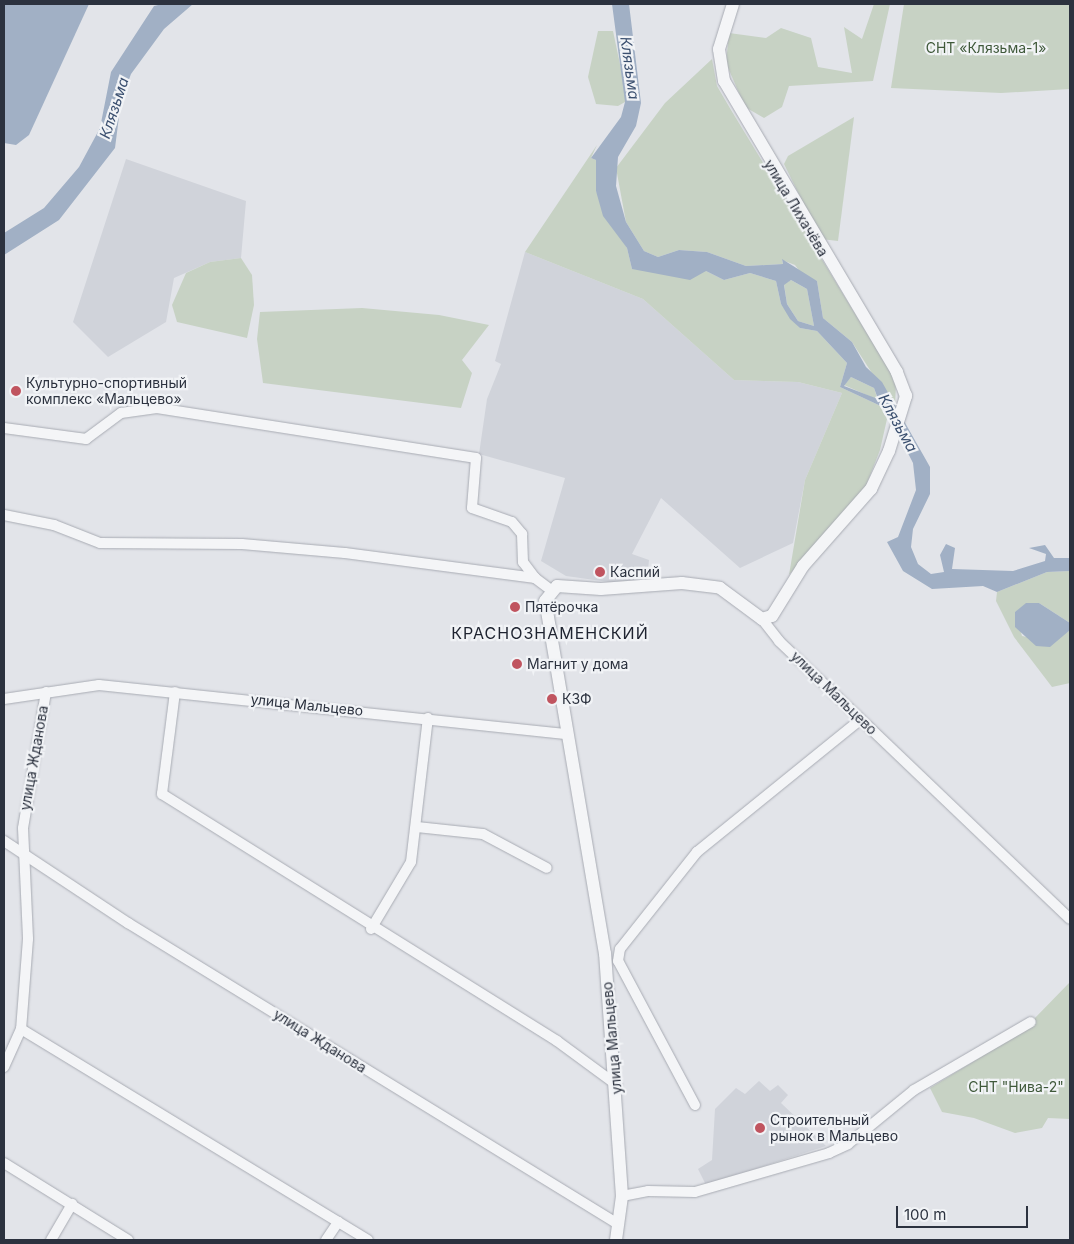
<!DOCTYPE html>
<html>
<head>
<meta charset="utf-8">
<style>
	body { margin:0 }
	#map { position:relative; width:1074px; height:1244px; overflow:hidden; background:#e2e4e9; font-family:Inter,sans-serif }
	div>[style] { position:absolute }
	.built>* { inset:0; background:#d0d3da }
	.green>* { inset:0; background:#c7d2c4 }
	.water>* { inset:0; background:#a1b0c5 }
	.roads { filter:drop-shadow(0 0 1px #a8abb3) drop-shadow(0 0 1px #a8abb3) }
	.minor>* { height:10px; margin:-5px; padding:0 5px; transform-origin:5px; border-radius:5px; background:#f4f5f7 }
	.tertiary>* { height:12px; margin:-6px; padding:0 6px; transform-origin:6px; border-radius:6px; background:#f4f5f7 }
	.dots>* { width:14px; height:14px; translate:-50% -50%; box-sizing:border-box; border:2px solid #f1f3f6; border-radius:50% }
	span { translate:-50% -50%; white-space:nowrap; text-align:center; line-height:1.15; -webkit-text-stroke:4.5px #f1f3f6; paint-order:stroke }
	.park-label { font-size:14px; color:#3f593a }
	.street-label { font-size:14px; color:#2c323f }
	.poi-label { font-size:14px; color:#2c323f }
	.left { translate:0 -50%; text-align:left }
	.water-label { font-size:15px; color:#3a4f6f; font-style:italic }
	.quarter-label { font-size:16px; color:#1e2330; letter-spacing:1px }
	.frame { position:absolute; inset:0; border:5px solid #2c323f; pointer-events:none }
	.scale { position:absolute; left:896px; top:1206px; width:132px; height:22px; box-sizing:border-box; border:2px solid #2c323f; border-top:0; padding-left:6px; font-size:15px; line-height:18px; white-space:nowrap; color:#2c323f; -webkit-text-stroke:4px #f1f3f6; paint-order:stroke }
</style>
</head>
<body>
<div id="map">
	<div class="built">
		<div style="clip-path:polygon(126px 159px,246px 201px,241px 258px,210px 262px,174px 278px,166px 322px,108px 357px,73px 322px)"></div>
		<div style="clip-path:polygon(525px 252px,643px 299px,734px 380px,798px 382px,842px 393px,805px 480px,793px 543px,740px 568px,661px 498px,632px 554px,649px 560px,647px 580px,616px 583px,566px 576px,541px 561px,565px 478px,479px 454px,487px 399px,501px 364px,495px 361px)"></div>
		<div style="clip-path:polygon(759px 1081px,770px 1091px,778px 1085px,788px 1095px,781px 1103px,826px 1146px,706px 1185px,698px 1169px,712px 1160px,715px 1109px,736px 1088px,745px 1094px)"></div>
	</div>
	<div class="green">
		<div style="clip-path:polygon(874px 4px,890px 4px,873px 81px,789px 86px,782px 107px,764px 118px,745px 107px,726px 63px,729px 33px,766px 38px,781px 28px,811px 38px,818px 67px,852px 73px,844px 27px,862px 39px)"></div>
		<div style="clip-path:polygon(904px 4px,1070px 4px,1070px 89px,1001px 93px,891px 88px)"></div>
		<div style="clip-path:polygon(598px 31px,613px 31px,625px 88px,625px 102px,618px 106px,596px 104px,588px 77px)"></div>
		<div style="clip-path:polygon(712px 59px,717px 86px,731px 110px,896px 381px,895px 409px,852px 342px,823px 318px,817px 281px,803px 276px,795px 265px,782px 260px,783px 264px,746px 266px,707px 252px,679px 250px,658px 257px,644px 251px,626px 222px,616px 168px,665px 103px)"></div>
		<div style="clip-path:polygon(854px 117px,838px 241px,821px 239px,784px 164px,788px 156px)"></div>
		<div style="clip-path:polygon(597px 145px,591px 158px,596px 160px,596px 191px,627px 248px,632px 269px,706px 271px,724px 280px,750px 273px,776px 281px,781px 304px,800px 328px,817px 331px,847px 363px,840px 387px,885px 408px,887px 419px,880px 450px,866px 486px,789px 575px,805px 480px,842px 393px,798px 382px,734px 380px,643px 299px,525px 252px)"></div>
		<div style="clip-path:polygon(241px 258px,252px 275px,254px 305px,247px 338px,177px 322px,172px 305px,186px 273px,210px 262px)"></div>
		<div style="clip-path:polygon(791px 280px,807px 289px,814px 326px,798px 321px,787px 304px,784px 284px)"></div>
		<div style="clip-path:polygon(362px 308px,439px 315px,489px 325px,462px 360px,472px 373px,461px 408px,263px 383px,257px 339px,260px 312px)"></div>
		<div style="clip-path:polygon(851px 377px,874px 388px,878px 400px,844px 385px)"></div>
		<div style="clip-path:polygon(1070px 571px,1070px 623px,1039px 603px,1015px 612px,1022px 636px,1052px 642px,1070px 630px,1070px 683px,1052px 687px,1014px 637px,996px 601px,997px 592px,1047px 572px)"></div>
		<div style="clip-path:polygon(1070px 982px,1070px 1119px,1048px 1118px,1042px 1128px,1015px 1133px,974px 1118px,942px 1112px,930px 1088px,1035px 1024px,1034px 1019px)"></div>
	</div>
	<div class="water">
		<div style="clip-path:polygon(4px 4px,89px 4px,29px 135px,16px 145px,4px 143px)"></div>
		<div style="clip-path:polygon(162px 4px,193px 4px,164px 29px,131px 74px,121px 101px,115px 148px,59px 220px,4px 255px,4px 233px,44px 208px,79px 167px,100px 128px,111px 72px,154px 6px)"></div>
		<div style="clip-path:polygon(evenodd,612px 4px,629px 4px,641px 103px,636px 126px,618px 157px,616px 186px,626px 222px,644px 251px,658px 257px,679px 250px,707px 252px,746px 266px,783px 264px,782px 259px,817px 281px,823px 318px,852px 342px,866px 367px,882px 382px,930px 467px,930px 494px,913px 529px,911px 547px,918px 564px,931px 574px,944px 572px,940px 555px,946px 544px,955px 548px,952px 569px,1013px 571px,1045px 561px,1046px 554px,1029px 548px,1045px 545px,1054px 558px,1070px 558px,1070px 571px,1047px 572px,997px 592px,983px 586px,932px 589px,903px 571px,887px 542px,898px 537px,916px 490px,913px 463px,885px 408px,840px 387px,847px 363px,817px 331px,800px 328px,790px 319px,781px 304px,776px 281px,750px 273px,724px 280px,706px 271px,690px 280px,632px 269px,627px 248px,603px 216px,596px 191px,596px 160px,591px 158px,621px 117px,625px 102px,612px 4px,791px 280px,807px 289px,814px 326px,798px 321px,787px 304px,784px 285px,791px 280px,612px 4px,851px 377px,874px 388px,878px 399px,844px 386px,851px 377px)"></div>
		<div style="clip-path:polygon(1026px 603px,1039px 603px,1070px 623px,1070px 630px,1050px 647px,1036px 646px,1015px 627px,1015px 612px)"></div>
	</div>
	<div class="roads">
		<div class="minor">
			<div style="left:4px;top:428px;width:83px;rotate:7.6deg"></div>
			<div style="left:86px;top:439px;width:44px;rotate:-36.6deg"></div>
			<div style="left:121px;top:413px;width:36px;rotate:-8deg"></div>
			<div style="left:157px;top:408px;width:323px;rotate:8.9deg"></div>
			<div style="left:476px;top:458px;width:50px;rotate:94.6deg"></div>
			<div style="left:472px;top:508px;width:42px;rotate:19.3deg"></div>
			<div style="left:512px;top:522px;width:16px;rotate:50deg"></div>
			<div style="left:522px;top:534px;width:28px;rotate:88deg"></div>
			<div style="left:523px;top:562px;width:20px;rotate:53deg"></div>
			<div style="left:4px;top:515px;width:51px;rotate:11.3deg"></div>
			<div style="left:54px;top:525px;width:49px;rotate:21.4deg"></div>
			<div style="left:100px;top:543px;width:142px;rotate:0.4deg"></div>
			<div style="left:242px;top:544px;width:103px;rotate:5deg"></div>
			<div style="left:345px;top:553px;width:192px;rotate:7.5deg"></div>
			<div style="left:535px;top:578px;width:20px;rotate:37deg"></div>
			<div style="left:762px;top:619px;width:28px;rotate:52deg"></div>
			<div style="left:779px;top:641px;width:402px;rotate:43.7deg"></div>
			<div style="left:46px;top:692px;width:138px;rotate:99.6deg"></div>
			<div style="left:23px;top:828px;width:111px;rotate:87.4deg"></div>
			<div style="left:28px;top:939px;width:90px;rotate:94.4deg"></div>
			<div style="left:21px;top:1029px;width:406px;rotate:31.3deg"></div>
			<div style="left:175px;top:692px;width:103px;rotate:97.3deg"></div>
			<div style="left:162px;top:794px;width:466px;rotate:32deg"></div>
			<div style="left:557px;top:1041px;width:74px;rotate:36.3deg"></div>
			<div style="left:4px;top:699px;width:96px;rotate:-8.4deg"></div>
			<div style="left:99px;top:685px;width:471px;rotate:6deg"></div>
			<div style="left:417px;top:827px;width:66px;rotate:6.1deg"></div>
			<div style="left:483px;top:834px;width:72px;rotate:28deg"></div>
			<div style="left:4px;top:841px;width:149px;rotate:33.5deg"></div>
			<div style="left:128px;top:923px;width:575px;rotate:31.56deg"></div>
			<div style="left:371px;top:929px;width:78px;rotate:-59.2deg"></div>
			<div style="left:411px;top:862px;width:145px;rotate:-83.3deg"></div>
			<div style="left:4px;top:1067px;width:42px;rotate:-65.9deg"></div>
			<div style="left:695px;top:1105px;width:163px;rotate:-118.1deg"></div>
			<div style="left:618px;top:961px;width:12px;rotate:-81deg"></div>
			<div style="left:620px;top:949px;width:124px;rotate:-51.6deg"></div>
			<div style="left:697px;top:852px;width:210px;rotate:-39deg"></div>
			<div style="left:4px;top:1163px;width:146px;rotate:31.8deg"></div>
			<div style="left:622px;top:1196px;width:26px;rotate:-11deg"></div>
			<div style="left:648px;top:1191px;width:47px;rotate:1.2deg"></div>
			<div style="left:695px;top:1192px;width:140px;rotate:-16.2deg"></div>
			<div style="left:829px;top:1153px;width:21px;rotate:-25deg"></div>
			<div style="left:848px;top:1144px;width:85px;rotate:-39.3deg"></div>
			<div style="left:914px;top:1090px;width:135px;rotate:-30.2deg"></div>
			<div style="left:51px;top:1240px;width:42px;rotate:-59.7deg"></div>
			<div style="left:326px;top:1240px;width:22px;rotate:-56deg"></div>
		</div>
		<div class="tertiary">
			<div style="left:616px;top:1240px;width:44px;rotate:-82.2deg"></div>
			<div style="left:622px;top:1196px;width:243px;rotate:-94deg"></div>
			<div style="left:605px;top:954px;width:358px;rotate:-99.6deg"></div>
			<div style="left:545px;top:601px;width:19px;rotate:-51deg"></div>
			<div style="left:557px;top:586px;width:44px;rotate:3.9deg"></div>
			<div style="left:601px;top:589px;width:81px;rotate:-4.2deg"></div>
			<div style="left:682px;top:583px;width:38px;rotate:7deg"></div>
			<div style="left:720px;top:588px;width:52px;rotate:36.4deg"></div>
			<div style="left:762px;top:619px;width:10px;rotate:-17deg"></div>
			<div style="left:772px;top:616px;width:59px;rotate:-58.2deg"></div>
			<div style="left:803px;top:566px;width:103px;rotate:-48.6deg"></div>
			<div style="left:871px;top:489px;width:42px;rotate:-64.7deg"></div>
			<div style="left:889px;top:451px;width:58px;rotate:-72.8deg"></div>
			<div style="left:906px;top:396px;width:26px;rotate:-111deg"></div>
			<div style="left:897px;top:372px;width:339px;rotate:-120.7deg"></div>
			<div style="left:724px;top:81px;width:32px;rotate:-99deg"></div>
			<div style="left:719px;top:49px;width:47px;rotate:-72.7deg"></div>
		</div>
	</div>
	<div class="dots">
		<div style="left:16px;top:391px;background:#c0545f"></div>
		<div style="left:600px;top:572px;background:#c0545f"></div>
		<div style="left:515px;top:607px;background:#c0545f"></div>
		<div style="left:517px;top:664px;background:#c0545f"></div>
		<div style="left:552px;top:699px;background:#c0545f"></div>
		<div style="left:760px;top:1128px;background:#c0545f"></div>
	</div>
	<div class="park-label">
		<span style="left:986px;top:48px">СНТ «Клязьма-1»</span>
		<span style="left:1016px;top:1087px">СНТ "Нива-2"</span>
	</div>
	<div class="street-label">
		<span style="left:796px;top:208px;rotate:59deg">улица Лихачёва</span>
		<span style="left:834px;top:693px;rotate:44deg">улица Мальцево</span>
		<span style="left:307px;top:705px;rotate:6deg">улица Мальцево</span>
		<span style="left:34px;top:758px;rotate:-80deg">улица Жданова</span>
		<span style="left:612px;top:1038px;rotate:-95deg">улица Мальцево</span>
		<span style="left:320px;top:1041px;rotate:32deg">улица Жданова</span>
	</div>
	<div class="poi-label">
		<span class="left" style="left:26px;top:391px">Культурно-спортивный<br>комплекс «Мальцево»</span>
		<span class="left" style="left:610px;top:572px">Каспий</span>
		<span class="left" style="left:525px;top:607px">Пятёрочка</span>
		<span class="left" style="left:527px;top:664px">Магнит у дома</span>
		<span class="left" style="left:562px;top:699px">КЗФ</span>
		<span class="left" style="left:770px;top:1128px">Строительный<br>рынок в Мальцево</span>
	</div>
	<div class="water-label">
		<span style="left:630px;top:68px;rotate:82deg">Клязьма</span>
		<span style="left:114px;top:108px;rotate:-72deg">Клязьма</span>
		<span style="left:898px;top:423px;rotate:61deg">Клязьма</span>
	</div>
	<div class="quarter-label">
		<span style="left:550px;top:633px">КРАСНОЗНАМЕНСКИЙ</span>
	</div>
	<div class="frame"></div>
	<div class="scale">100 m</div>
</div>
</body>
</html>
